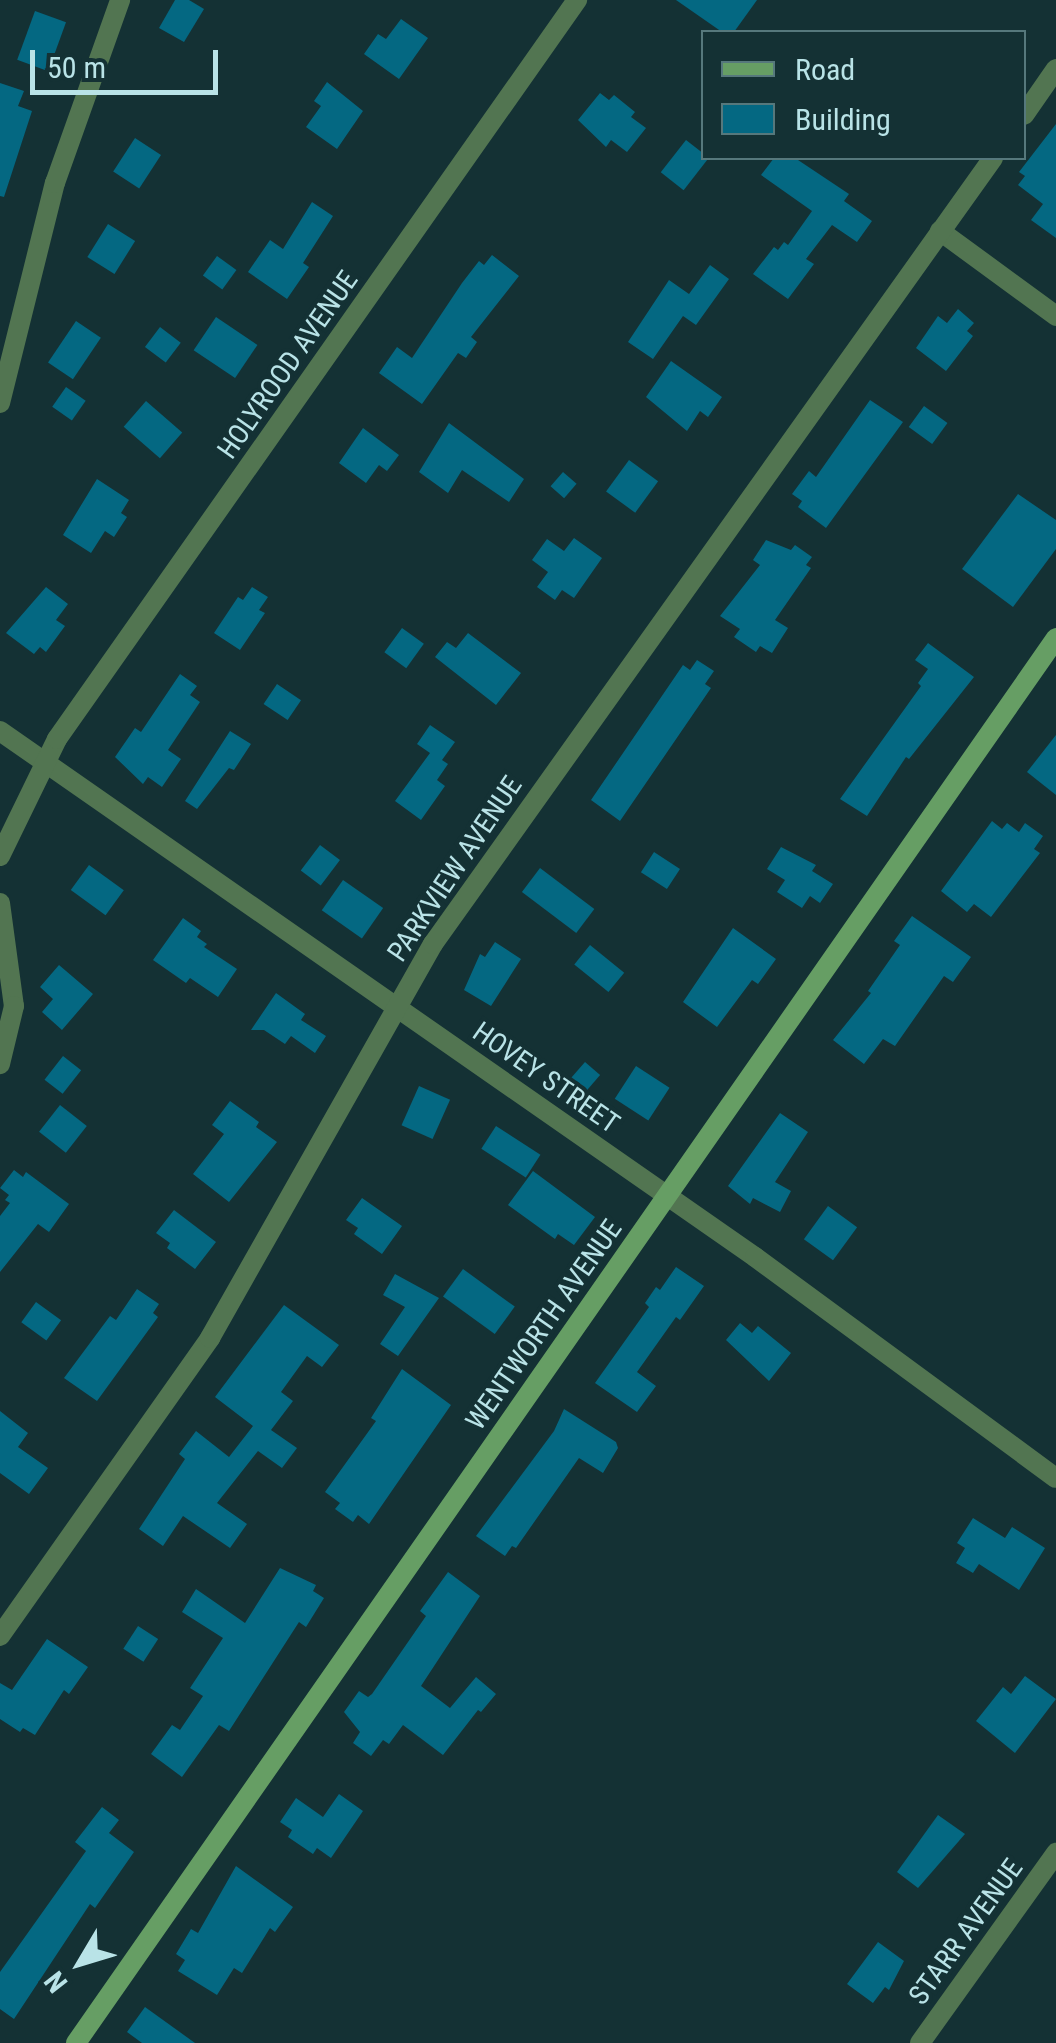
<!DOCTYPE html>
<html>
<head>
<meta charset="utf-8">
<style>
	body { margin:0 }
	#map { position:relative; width:1056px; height:2043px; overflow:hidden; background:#143134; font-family:"Roboto Condensed",sans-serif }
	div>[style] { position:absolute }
	.building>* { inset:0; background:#046882; transform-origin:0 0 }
	.street>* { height:20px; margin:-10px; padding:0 10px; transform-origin:10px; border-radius:10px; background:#527551 }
	.secondary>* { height:20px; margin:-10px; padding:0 10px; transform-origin:10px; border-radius:10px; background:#669e64 }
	span { translate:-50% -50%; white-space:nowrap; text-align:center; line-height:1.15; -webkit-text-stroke:8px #143134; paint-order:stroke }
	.street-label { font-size:28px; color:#b9e3e7 }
	.legend { position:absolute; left:701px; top:30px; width:325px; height:130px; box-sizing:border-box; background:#143134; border:2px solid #56787c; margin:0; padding:12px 18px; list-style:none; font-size:30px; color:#b9e3e7 }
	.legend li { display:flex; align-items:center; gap:20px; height:50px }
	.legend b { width:50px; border:2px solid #56787c }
	.north { position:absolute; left:30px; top:1913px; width:100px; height:100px; -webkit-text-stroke:8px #143134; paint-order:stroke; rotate:232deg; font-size:28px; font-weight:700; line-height:40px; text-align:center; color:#b9e3e7 }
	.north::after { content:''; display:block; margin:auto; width:35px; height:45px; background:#b9e3e7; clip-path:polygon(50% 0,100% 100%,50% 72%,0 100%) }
	.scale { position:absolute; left:30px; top:50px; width:188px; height:45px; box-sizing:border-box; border:5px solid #b9e3e7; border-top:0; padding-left:12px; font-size:30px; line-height:35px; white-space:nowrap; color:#b9e3e7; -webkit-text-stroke:8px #143134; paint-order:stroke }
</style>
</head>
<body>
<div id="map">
	<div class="building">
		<div style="clip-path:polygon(175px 0,189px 0,204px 9px,184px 42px,159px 28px)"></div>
		<div style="clip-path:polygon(676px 0,757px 0,734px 32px,722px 32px)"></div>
		<div style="left:35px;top:11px;width:33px;height:52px;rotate:20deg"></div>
		<div style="clip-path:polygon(401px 19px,428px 38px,399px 79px,364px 54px,378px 34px,386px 39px)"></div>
		<div style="clip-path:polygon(327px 82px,363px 111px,337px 149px,306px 127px,321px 106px,314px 101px)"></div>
		<div style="clip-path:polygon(0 83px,24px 91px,18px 106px,32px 111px,4px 197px,0 196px)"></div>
		<div style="clip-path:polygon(600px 93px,609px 100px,614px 95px,635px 112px,631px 117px,646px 128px,627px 152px,611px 140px,606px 147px,578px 120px)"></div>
		<div style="clip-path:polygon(1056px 124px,1056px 238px,1031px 220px,1043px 204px,1018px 185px,1025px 176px,1019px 172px)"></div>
		<div style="left:135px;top:138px;width:31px;height:40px;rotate:33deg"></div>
		<div style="left:686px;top:140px;width:29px;height:41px;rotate:38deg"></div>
		<div style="clip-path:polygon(774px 158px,795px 158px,849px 194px,844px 201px,872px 221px,857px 242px,832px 225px,806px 259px,814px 264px,788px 299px,753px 274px,774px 247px,778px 250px,784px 242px,788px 245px,812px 211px,761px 175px)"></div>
		<div style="clip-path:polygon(312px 202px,333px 216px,303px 263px,309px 267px,287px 299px,248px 272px,270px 240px,283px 249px)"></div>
		<div style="left:108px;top:224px;width:32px;height:39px;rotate:32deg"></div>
		<div style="clip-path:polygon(492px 255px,519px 276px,471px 337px,477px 342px,466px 358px,458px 353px,422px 404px,379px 373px,397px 347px,412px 358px,462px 283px,479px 261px,484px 265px)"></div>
		<div style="left:217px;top:256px;width:24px;height:24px;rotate:36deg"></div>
		<div style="clip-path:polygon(710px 265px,729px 279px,696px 325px,683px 316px,653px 359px,628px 342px,669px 280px,689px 294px)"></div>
		<div style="clip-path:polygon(958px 309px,974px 323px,967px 331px,973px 336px,946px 371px,916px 348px,938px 316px,947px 323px)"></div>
		<div style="left:216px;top:317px;width:50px;height:40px;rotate:34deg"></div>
		<div style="left:76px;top:321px;width:30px;height:50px;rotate:34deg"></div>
		<div style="left:160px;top:327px;width:26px;height:25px;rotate:37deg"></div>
		<div style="clip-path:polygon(671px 361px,722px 397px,708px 417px,700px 411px,687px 431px,646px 397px)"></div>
		<div style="left:66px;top:387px;width:24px;height:24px;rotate:35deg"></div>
		<div style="clip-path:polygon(870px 400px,903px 422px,826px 528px,798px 507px,802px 501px,792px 494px,809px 471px,816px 477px)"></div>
		<div style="left:146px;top:401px;width:48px;height:34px;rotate:41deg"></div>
		<div style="left:924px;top:406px;width:29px;height:26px;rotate:36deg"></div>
		<div style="clip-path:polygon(449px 423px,524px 479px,509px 502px,462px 470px,448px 493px,419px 472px)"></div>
		<div style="clip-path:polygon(363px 428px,399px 455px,387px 471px,379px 465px,366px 483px,339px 463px)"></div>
		<div style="left:629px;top:460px;width:36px;height:39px;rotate:36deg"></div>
		<div style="left:563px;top:472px;width:18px;height:19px;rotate:41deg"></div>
		<div style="clip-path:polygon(97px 479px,129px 500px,121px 513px,127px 517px,114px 537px,105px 531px,91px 553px,63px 535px)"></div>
		<div style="clip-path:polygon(1018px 494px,1056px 520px,1056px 549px,1013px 607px,962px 569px)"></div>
		<div style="clip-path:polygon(574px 538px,602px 558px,574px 598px,562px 590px,555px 600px,537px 587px,548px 572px,532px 560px,547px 539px,564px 551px)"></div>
		<div style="clip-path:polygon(766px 540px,791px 550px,795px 545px,812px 557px,806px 565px,811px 568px,775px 620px,788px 628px,772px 653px,760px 646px,756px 652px,734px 637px,740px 629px,720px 616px,760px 565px,753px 560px)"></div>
		<div style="clip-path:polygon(46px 587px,68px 604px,56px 620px,65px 626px,46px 652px,40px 647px,34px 654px,6px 633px)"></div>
		<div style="clip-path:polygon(252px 587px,268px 597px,259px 610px,265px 613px,240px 650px,214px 633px,238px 597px,243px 600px)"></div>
		<div style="left:402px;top:628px;width:27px;height:30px;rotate:36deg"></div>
		<div style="clip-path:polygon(468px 633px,521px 673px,496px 705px,435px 657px,447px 642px,456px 648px)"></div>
		<div style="clip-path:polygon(928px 643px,974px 677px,909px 759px,906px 757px,867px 816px,840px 799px,921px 686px,918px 683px,928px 669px,915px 660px)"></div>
		<div style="clip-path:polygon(697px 660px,714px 671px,705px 684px,711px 688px,620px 821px,591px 800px,683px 665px,690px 670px)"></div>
		<div style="clip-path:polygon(180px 674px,197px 686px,190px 695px,200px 702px,168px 750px,181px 759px,162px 787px,148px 777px,143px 784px,115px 757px,135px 728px,141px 732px)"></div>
		<div style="left:277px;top:684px;width:29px;height:24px;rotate:34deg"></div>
		<div style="clip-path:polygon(430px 725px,455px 742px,442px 760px,448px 764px,437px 780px,445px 786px,421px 820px,395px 801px,430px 753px,417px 744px)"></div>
		<div style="clip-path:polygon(230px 731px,251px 744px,234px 770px,229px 768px,197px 809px,185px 801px)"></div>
		<div style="clip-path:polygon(1056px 735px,1056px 795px,1027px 772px)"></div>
		<div style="clip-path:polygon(992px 821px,1002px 829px,1007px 823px,1019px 832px,1025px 823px,1043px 836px,1034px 849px,1040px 853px,991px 917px,974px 904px,967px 912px,941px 891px)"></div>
		<div style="left:320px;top:845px;width:25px;height:32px;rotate:37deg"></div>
		<div style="clip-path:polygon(781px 847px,816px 865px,812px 871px,833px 884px,820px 903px,810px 896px,802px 908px,777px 892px,785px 880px,767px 869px)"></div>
		<div style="left:654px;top:852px;width:31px;height:24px;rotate:33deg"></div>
		<div style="left:89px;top:865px;width:43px;height:31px;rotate:36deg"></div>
		<div style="left:540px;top:868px;width:68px;height:30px;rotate:37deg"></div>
		<div style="left:343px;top:880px;width:49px;height:37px;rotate:35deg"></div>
		<div style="clip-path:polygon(912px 916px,971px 957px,953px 982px,944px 976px,895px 1046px,883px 1039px,864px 1064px,833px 1040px,871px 993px,868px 991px,900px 945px,894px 941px)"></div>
		<div style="clip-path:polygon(183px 918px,201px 931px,197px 937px,207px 944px,204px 947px,237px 969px,218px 997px,190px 978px,186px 983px,153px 960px)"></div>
		<div style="clip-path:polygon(733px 928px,776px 959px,758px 984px,752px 980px,717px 1027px,683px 1002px)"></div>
		<div style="clip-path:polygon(495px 942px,521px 959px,491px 1006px,464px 990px,480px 954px,485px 957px)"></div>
		<div style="left:590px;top:945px;width:44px;height:25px;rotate:39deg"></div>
		<div style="clip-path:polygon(59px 965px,93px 994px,62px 1030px,42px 1012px,53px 999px,40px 987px)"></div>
		<div style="clip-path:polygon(276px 993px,305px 1014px,301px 1020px,326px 1036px,315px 1053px,291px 1036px,285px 1044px,264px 1030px,251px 1030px)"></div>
		<div style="left:63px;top:1056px;width:23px;height:30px;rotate:38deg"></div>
		<div style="left:585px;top:1062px;width:20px;height:23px;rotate:41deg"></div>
		<div style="left:636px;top:1066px;width:40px;height:39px;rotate:33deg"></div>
		<div style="left:419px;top:1086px;width:34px;height:43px;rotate:24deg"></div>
		<div style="clip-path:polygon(230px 1101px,259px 1122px,256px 1127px,277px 1142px,229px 1202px,193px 1174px,224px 1134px,212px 1125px)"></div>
		<div style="left:60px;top:1105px;width:34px;height:34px;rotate:38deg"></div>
		<div style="clip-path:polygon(780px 1113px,808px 1132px,775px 1182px,791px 1191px,780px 1212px,753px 1198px,750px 1204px,728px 1186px)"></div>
		<div style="left:496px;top:1126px;width:53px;height:27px;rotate:33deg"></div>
		<div style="clip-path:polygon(14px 1170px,23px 1177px,26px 1172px,69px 1204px,49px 1232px,38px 1224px,0 1272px,0 1216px,10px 1203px,5px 1200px,9px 1195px,0 1188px)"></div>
		<div style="clip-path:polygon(533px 1171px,595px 1217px,574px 1245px,558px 1234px,555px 1239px,508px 1205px)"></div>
		<div style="clip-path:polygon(362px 1198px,402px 1226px,382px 1254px,354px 1234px,358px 1228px,346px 1220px)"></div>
		<div style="left:828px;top:1206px;width:36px;height:41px;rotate:36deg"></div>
		<div style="clip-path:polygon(174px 1210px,216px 1242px,195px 1269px,167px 1248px,170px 1243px,156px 1233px)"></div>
		<div style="clip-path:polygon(676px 1267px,704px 1286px,680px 1320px,676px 1317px,637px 1372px,656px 1386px,637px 1412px,595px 1383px,649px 1307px,645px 1303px,656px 1287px,660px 1290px)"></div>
		<div style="left:463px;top:1269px;width:64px;height:34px;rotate:36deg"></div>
		<div style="clip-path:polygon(395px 1274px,439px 1298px,398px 1356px,380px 1344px,405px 1307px,383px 1295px)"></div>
		<div style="clip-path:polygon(137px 1289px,159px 1304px,153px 1313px,158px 1317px,97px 1401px,64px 1378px,110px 1316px,116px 1320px)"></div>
		<div style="left:36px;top:1302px;width:31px;height:25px;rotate:36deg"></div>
		<div style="clip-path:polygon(284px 1305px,339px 1345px,322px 1367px,307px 1356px,281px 1392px,293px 1401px,271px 1430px,297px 1448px,282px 1468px,258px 1451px,217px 1503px,247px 1524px,230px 1548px,183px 1516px,163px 1546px,139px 1529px,185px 1459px,179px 1454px,196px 1431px,229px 1457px,253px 1426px,215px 1397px)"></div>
		<div style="clip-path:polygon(740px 1323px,752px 1333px,758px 1326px,791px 1353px,769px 1381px,726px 1340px)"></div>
		<div style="clip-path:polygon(402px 1369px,451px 1405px,369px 1524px,358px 1515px,353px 1522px,335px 1509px,340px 1503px,325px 1492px,376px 1421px,371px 1418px)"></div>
		<div style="clip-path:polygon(564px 1409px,616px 1442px,618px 1448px,603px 1473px,579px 1458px,516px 1548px,512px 1546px,505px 1556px,476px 1536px,554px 1431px)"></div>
		<div style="clip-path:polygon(0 1411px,28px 1433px,18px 1447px,48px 1468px,29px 1494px,0 1473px)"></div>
		<div style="clip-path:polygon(973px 1518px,1005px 1538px,1012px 1527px,1045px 1548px,1019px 1590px,979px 1564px,973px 1573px,956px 1563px,965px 1548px,957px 1543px)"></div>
		<div style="clip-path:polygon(280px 1568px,316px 1585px,313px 1591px,324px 1598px,306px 1627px,299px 1622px,229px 1731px,219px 1725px,182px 1777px,151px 1754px,172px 1725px,180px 1730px,203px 1696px,190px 1688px,223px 1638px,182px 1612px,196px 1589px,245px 1623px)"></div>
		<div style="clip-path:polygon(448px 1572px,480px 1596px,421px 1686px,450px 1708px,476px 1677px,496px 1694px,481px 1712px,478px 1710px,443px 1755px,403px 1725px,389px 1744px,383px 1740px,371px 1756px,353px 1743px,360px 1732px,344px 1712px,359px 1691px,368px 1697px,372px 1694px,426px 1616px,420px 1611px)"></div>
		<div style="left:138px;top:1626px;width:24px;height:27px;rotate:33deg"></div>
		<div style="clip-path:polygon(47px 1639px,88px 1667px,69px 1694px,64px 1690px,35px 1735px,23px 1728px,20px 1732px,0 1719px,0 1683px,12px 1690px)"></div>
		<div style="clip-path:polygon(1025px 1676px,1056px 1699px,1015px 1753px,976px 1721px,1003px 1687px,1011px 1694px)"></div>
		<div style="clip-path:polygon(339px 1794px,363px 1811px,331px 1858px,317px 1848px,313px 1854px,288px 1837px,292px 1830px,280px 1822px,296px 1798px,323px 1817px)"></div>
		<div style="clip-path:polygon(102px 1807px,119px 1820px,109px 1833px,134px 1852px,95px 1908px,90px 1904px,14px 2019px,0 2009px,0 1972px,86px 1851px,75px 1842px)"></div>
		<div style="clip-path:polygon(938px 1815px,965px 1834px,918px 1888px,897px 1872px)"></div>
		<div style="clip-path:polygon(236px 1866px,293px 1907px,275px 1932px,270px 1928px,242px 1973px,234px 1968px,217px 1995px,178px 1971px,185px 1960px,176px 1954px,191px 1929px,198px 1933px)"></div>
		<div style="clip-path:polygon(878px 1942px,904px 1961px,889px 1990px,885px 1987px,873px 2003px,847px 1984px)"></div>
		<div style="clip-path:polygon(145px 2007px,195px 2043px,142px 2043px,127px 2032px)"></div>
	</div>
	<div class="street">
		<div style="left:1024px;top:115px;width:56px;rotate:-55.2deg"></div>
		<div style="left:940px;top:231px;width:144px;rotate:36.2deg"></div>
		<div style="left:0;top:403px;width:227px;rotate:-76deg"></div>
		<div style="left:55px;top:183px;width:194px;rotate:-70.4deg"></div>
		<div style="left:0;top:731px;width:920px;rotate:34.86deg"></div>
		<div style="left:755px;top:1257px;width:373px;rotate:36.3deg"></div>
		<div style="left:0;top:856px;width:130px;rotate:-64deg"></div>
		<div style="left:57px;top:739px;width:904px;rotate:-54.87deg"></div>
		<div style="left:0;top:903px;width:104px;rotate:82.3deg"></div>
		<div style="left:14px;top:1006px;width:60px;rotate:103.6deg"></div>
		<div style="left:0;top:1636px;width:365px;rotate:-54.8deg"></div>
		<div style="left:210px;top:1338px;width:453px;rotate:-60.5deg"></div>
		<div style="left:433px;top:944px;width:965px;rotate:-54.53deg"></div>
		<div style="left:920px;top:2043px;width:234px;rotate:-54.4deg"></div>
	</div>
	<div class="secondary">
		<div style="left:76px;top:2043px;width:1713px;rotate:-55.1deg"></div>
	</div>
	<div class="street-label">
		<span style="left:288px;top:365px;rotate:-55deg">HOLYROOD AVENUE</span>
		<span style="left:455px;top:869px;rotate:-56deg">PARKVIEW AVENUE</span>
		<span style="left:546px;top:1078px;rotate:35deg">HOVEY STREET</span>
		<span style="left:544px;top:1325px;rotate:-55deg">WENTWORTH AVENUE</span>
		<span style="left:966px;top:1932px;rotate:-54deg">STARR AVENUE</span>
	</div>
	<ul class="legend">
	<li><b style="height:12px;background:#669e64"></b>Road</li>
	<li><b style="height:28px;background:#046882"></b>Building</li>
	</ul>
	<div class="north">N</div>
	<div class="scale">50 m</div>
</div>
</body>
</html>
